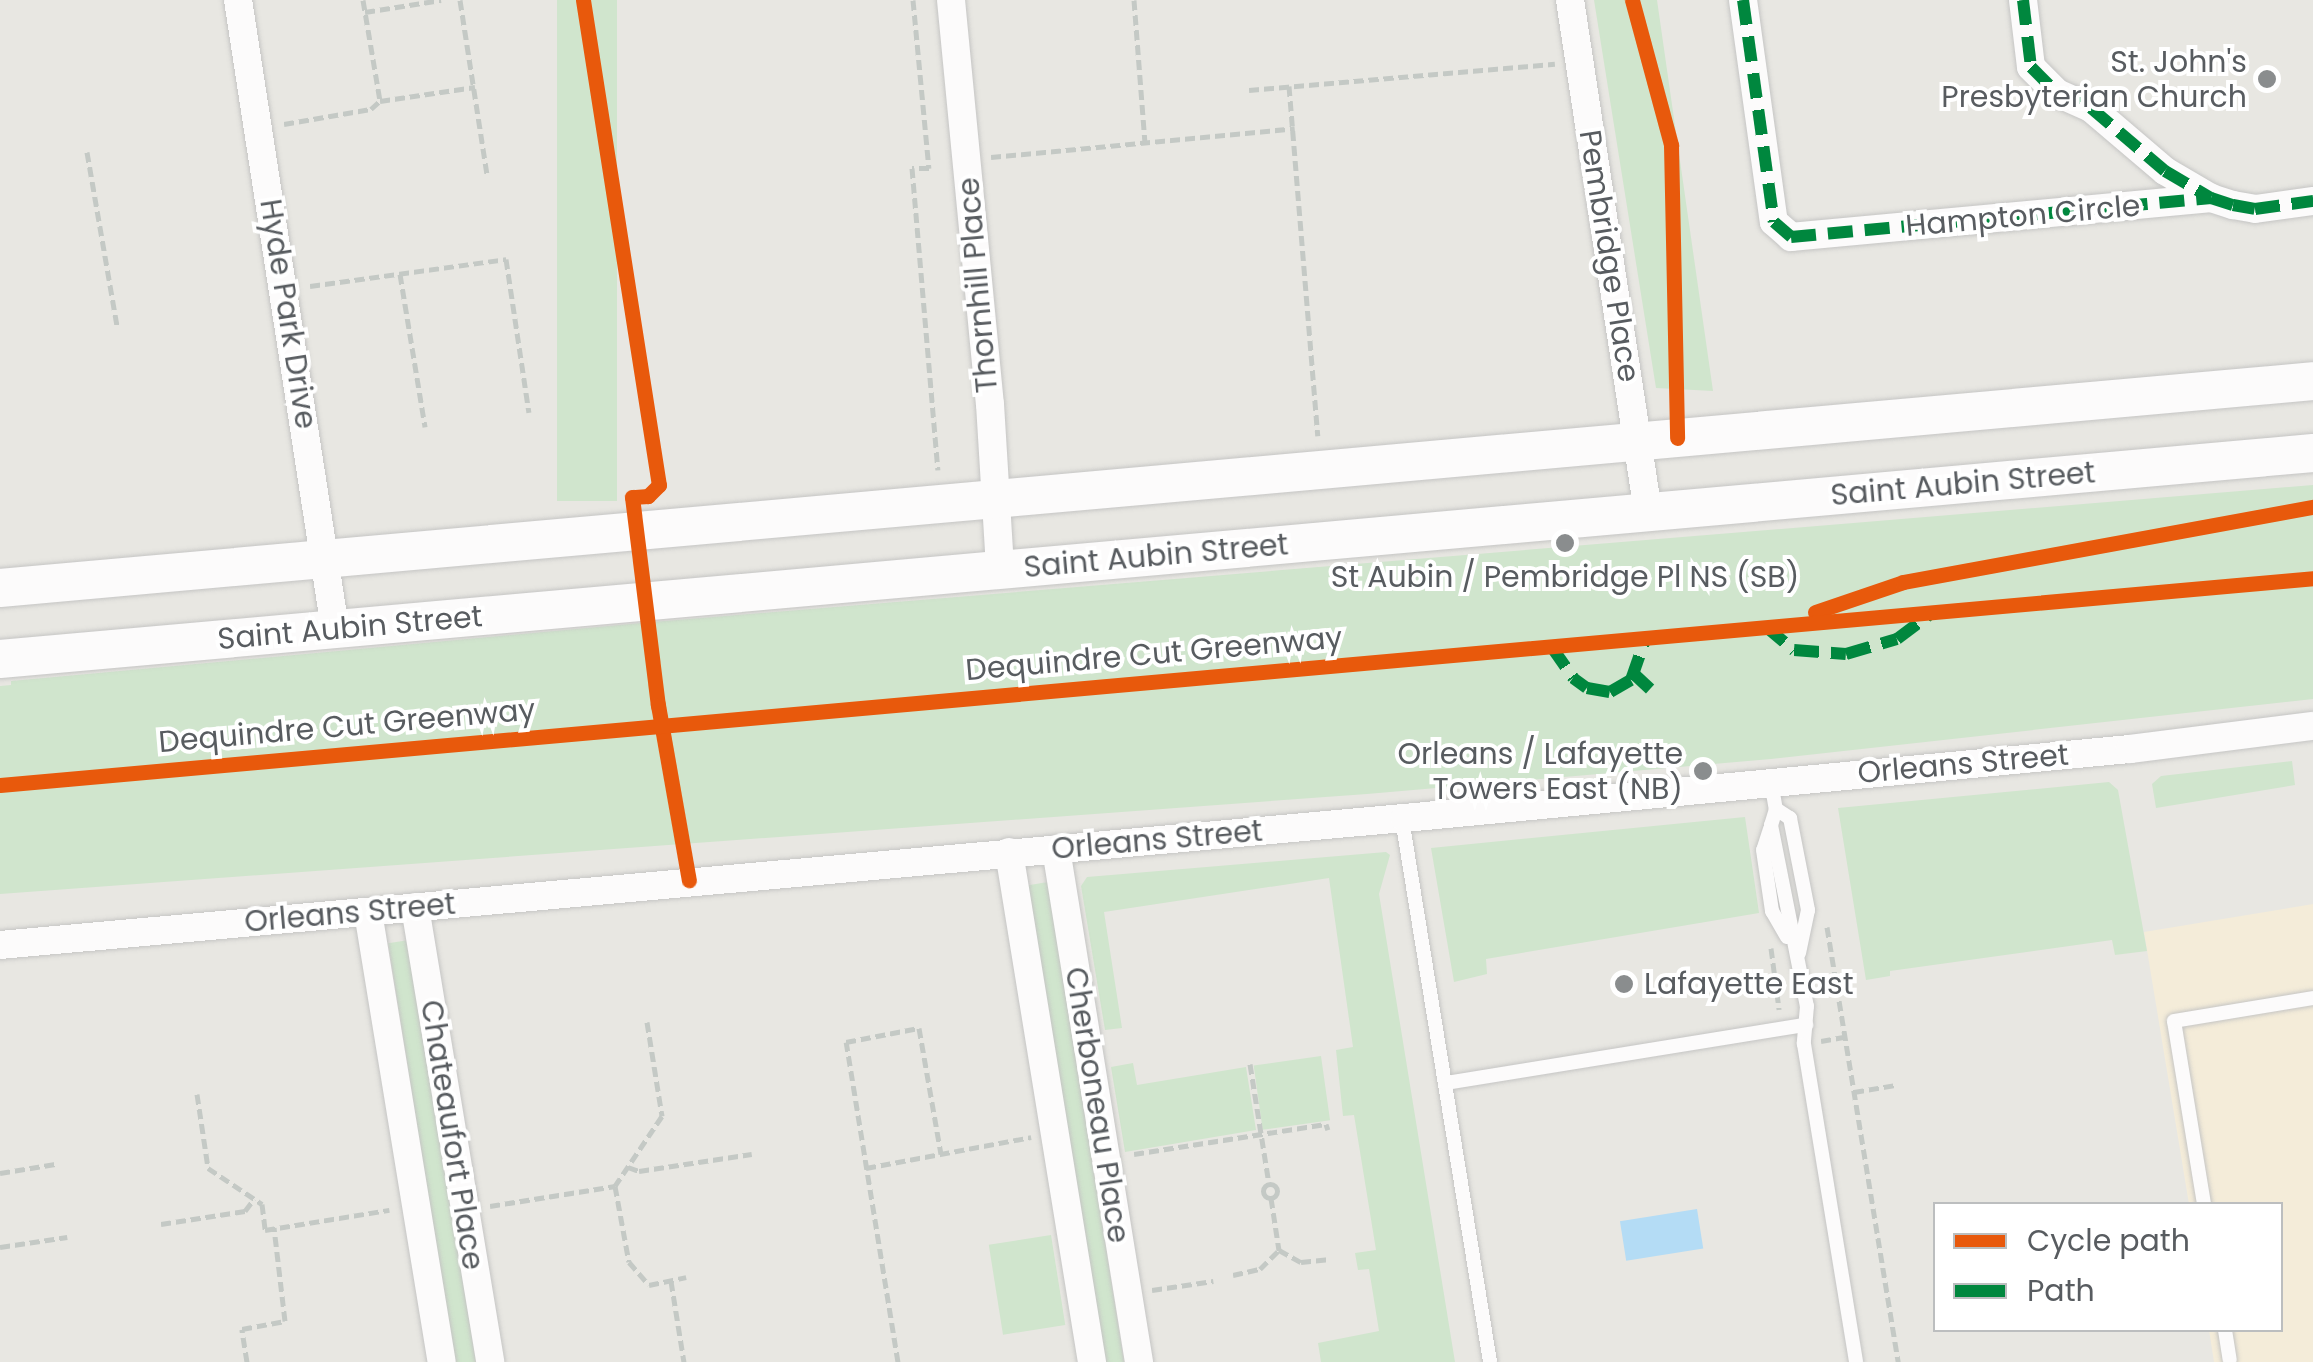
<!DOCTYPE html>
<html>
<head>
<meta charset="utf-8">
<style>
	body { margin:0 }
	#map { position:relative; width:2313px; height:1362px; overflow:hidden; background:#e8e7e2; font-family:Poppins,sans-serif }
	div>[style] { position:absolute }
	.commercial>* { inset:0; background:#f4ecd9 }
	.green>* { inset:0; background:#d0e5cd; transform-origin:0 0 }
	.water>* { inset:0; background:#b4dcf5; transform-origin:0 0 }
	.path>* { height:5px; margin-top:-2.5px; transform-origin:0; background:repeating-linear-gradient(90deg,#c4c9c5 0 10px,transparent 0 15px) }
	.path>.ring { margin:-2.5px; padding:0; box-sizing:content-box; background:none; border:5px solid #c4c9c5; border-radius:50% }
	.roads { filter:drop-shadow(0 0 2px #c5c5c4) drop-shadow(0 0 2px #c5c5c4) }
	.lane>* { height:14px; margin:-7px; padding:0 7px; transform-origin:7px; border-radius:7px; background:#fcfbfb }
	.street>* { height:28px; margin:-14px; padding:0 14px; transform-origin:14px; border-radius:14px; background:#fcfbfb }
	.secondary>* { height:38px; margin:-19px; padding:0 19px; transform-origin:19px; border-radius:19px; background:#fcfbfb }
	.quiet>* { height:12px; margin-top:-6px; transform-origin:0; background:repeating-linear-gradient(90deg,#00873e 0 25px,transparent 0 37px) }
	.cycleway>* { height:15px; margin:-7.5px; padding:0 7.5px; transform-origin:7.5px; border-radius:7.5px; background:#e8590c }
	.dots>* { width:28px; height:28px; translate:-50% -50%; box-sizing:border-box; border:5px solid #fff; border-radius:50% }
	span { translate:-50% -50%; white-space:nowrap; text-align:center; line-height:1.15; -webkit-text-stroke:8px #fff; paint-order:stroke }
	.poi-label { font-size:30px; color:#585c60 }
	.right { translate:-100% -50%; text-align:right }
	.left { translate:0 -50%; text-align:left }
	.street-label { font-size:30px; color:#585c60 }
	.legend { position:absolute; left:1933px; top:1202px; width:350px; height:130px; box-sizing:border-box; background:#fff; border:2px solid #bcbebf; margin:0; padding:12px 18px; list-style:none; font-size:30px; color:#585c60 }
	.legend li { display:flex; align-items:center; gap:20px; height:50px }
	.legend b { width:50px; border:2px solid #bcbebf }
</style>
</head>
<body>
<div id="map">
	<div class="commercial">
		<div style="clip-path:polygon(2313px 904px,2313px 1362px,2214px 1362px,2209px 1330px,2280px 1330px,2280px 1204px,2189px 1204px,2144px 932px)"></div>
	</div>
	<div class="green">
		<div style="left:557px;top:0;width:60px;height:501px"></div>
		<div style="clip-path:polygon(1594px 0,1657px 0,1713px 391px,1656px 388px)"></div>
		<div style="clip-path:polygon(2313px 485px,2313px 699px,1771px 759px,1367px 794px,0 894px,0 686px,11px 685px,11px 681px,641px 623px)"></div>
		<div style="clip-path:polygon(2292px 761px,2295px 785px,2156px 808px,2152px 784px,2161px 776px)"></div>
		<div style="clip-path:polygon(2109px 782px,2118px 790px,2147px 951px,2115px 955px,2112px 940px,1890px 971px,1890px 976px,1866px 980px,1838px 808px)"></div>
		<div style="clip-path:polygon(1745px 817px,1759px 913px,1486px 959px,1487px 974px,1454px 982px,1431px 848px)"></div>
		<div style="clip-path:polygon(1386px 852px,1390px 855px,1379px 894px,1455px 1362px,1321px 1362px,1318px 1343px,1379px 1331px,1369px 1269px,1358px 1270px,1355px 1253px,1376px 1250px,1354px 1115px,1343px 1116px,1336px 1050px,1353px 1047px,1329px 878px,1104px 912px,1122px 1028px,1105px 1030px,1081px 886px,1087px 877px)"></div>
		<div style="left:1048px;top:882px;width:486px;height:20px;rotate:81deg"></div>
		<div style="left:409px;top:940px;width:427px;height:21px;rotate:81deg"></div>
		<div style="left:1321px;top:1056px;width:65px;height:68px;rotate:82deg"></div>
		<div style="clip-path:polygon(1133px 1063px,1137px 1085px,1246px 1067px,1256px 1130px,1125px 1152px,1111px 1067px)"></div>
		<div style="left:1051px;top:1235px;width:91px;height:63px;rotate:81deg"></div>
	</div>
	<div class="water">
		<div style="left:1697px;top:1209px;width:40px;height:78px;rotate:81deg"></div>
	</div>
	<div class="path">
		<div style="left:363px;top:0;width:102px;rotate:80.4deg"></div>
		<div style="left:460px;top:0;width:176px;rotate:81.2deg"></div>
		<div style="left:913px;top:0;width:169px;rotate:84.6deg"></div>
		<div style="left:929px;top:168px;width:17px;rotate:180deg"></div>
		<div style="left:912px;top:168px;width:303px;rotate:85.1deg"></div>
		<div style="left:1134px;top:0;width:142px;rotate:85.6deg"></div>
		<div style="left:365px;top:12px;width:77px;rotate:-9deg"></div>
		<div style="left:1289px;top:86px;width:351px;rotate:85.3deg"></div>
		<div style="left:1249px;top:90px;width:307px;rotate:-4.9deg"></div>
		<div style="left:284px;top:124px;width:88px;rotate:-9.8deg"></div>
		<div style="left:371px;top:109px;width:12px;rotate:-42deg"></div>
		<div style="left:380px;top:101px;width:96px;rotate:-8.4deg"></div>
		<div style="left:87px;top:152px;width:177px;rotate:80.2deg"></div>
		<div style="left:991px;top:157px;width:305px;rotate:-5.4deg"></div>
		<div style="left:400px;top:274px;width:155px;rotate:80.7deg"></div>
		<div style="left:310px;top:286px;width:198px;rotate:-7.8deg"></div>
		<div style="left:506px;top:259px;width:155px;rotate:81.5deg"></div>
		<div style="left:1827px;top:927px;width:441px;rotate:80.7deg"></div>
		<div style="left:1771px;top:948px;width:62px;rotate:82.5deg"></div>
		<div style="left:647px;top:1022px;width:95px;rotate:80.9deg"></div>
		<div style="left:662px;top:1116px;width:84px;rotate:123.9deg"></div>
		<div style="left:615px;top:1186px;width:77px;rotate:79.6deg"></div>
		<div style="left:629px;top:1262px;width:30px;rotate:49deg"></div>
		<div style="left:649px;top:1285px;width:38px;rotate:-12deg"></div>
		<div style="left:1821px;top:1041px;width:23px;rotate:-10deg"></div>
		<div style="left:1250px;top:1064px;width:121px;rotate:81deg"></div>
		<div style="left:1854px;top:1092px;width:43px;rotate:-9.5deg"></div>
		<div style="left:197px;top:1094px;width:75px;rotate:81.5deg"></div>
		<div style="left:208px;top:1168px;width:65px;rotate:33.7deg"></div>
		<div style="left:262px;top:1204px;width:26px;rotate:83deg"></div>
		<div style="left:265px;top:1230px;width:126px;rotate:-9.2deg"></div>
		<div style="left:1134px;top:1154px;width:194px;rotate:-8.9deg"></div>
		<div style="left:1326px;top:1124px;width:6px;rotate:72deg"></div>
		<div style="left:628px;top:1167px;width:12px;rotate:20deg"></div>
		<div style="left:639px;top:1171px;width:114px;rotate:-8.6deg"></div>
		<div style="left:866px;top:1168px;width:168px;rotate:-10.6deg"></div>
		<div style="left:0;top:1173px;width:56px;rotate:-9.3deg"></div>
		<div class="ring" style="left:1263px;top:1184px;width:9px;height:9px"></div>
		<div style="left:1271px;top:1198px;width:53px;rotate:81.3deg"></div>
		<div style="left:1279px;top:1250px;width:25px;rotate:29deg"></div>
		<div style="left:1301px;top:1262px;width:27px;rotate:-6deg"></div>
		<div style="left:490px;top:1206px;width:127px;rotate:-9.1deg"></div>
		<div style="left:161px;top:1224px;width:85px;rotate:-8.8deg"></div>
		<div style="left:245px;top:1211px;width:15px;rotate:-53deg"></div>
		<div style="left:0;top:1247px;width:68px;rotate:-8.5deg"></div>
		<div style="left:1233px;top:1275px;width:28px;rotate:-13deg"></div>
		<div style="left:1260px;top:1269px;width:27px;rotate:-45deg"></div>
		<div style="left:671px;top:1281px;width:82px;rotate:80.9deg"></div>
		<div style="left:1152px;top:1290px;width:62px;rotate:-8.4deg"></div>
		<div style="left:247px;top:1362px;width:33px;rotate:-99deg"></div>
		<div style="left:242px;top:1329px;width:44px;rotate:-10.5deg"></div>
		<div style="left:285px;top:1321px;width:94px;rotate:-96.7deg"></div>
		<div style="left:898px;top:1362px;width:324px;rotate:-99.2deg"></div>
		<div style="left:846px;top:1042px;width:74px;rotate:-10.9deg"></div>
		<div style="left:919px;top:1028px;width:128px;rotate:80.1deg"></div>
	</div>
	<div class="roads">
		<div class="lane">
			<div style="left:1771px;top:782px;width:27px;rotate:80deg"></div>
			<div style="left:1776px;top:809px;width:17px;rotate:107deg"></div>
			<div style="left:1771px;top:825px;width:185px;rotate:78.8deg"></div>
			<div style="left:1807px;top:1006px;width:38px;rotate:95deg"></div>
			<div style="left:1804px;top:1044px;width:322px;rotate:80.7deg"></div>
			<div style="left:1776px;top:809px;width:17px;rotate:33deg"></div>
			<div style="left:1790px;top:818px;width:94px;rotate:78.9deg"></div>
			<div style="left:1808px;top:910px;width:44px;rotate:101.8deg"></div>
			<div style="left:1402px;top:819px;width:550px;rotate:80.79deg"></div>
			<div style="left:1770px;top:829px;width:22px;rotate:108deg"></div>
			<div style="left:1763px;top:850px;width:62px;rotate:81.6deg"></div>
			<div style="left:1772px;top:911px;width:30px;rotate:60deg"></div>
			<div style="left:1446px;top:1083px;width:365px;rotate:-9.2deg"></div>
			<div style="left:2204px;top:1204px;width:185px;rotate:-99.3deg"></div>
			<div style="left:2174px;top:1021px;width:141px;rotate:-9.4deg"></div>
			<div style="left:2225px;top:1330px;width:30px;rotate:81deg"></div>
		</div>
		<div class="street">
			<div style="left:238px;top:0;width:636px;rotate:81.23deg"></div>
			<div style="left:951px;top:0;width:406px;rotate:84.5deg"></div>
			<div style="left:990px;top:404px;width:165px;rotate:86.5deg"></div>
			<div style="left:1570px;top:0;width:518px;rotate:81.34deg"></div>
			<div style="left:1743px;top:0;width:224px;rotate:82.1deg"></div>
			<div style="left:1774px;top:222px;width:23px;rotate:41deg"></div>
			<div style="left:1791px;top:237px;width:422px;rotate:-5.3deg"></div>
			<div style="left:2023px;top:0;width:67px;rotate:83.2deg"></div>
			<div style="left:2031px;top:67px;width:37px;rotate:45deg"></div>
			<div style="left:2057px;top:93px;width:37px;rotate:24deg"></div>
			<div style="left:2091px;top:108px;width:97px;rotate:40.4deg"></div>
			<div style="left:2165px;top:171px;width:53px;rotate:30.4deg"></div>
			<div style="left:2211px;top:198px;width:23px;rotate:18deg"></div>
			<div style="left:2233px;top:205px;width:22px;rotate:10deg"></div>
			<div style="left:2255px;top:209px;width:59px;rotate:-7.9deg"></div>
			<div style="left:1056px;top:849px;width:520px;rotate:80.81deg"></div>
			<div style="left:1009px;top:852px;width:517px;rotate:80.76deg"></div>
			<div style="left:415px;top:907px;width:461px;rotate:80.6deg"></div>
			<div style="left:368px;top:912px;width:456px;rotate:80.7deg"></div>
			<div style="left:0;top:945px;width:1411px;rotate:-5.17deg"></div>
			<div style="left:1405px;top:818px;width:728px;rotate:-5.44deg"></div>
			<div style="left:2130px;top:749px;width:184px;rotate:-7.2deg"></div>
		</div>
		<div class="secondary">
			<div style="left:0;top:588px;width:2322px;rotate:-5.11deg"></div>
			<div style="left:0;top:659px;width:2322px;rotate:-5.09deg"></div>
		</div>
	</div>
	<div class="quiet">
		<div style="left:1743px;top:0;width:224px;rotate:82.1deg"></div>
		<div style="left:1774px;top:222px;width:23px;rotate:41deg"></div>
		<div style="left:1791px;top:237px;width:422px;rotate:-5.3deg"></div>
		<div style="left:2023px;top:0;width:67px;rotate:83.2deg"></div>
		<div style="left:2031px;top:67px;width:37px;rotate:45deg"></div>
		<div style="left:2057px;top:93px;width:37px;rotate:24deg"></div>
		<div style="left:2091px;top:108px;width:97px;rotate:40.4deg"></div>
		<div style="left:2165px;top:171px;width:53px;rotate:30.4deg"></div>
		<div style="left:2211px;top:198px;width:23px;rotate:18deg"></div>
		<div style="left:2233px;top:205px;width:22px;rotate:10deg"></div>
		<div style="left:2255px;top:209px;width:59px;rotate:-7.9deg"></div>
		<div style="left:1765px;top:626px;width:38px;rotate:40deg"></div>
		<div style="left:1794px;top:650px;width:52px;rotate:4.4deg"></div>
		<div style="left:1846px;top:654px;width:53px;rotate:-16.4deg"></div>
		<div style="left:1897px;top:639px;width:45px;rotate:-36.9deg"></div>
		<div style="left:1551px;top:646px;width:39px;rotate:55deg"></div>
		<div style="left:1573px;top:678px;width:17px;rotate:36deg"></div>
		<div style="left:1587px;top:688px;width:23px;rotate:10deg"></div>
		<div style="left:1610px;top:692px;width:24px;rotate:-30deg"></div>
		<div style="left:1631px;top:680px;width:46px;rotate:-70.8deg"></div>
		<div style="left:1634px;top:674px;width:22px;rotate:43deg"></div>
	</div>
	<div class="cycleway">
		<div style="left:583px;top:0;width:491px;rotate:81.1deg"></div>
		<div style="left:659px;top:485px;width:16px;rotate:135deg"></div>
		<div style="left:648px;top:496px;width:16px;rotate:176deg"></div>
		<div style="left:632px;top:497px;width:210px;rotate:82.9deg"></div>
		<div style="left:658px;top:705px;width:178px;rotate:80deg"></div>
		<div style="left:1632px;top:0;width:150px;rotate:74.9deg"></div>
		<div style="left:1671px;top:145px;width:293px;rotate:88.8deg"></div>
		<div style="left:1815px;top:612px;width:93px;rotate:-18.8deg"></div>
		<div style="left:1903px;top:582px;width:417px;rotate:-10.4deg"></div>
		<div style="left:0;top:785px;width:2322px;rotate:-5.11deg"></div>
	</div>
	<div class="dots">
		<div style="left:2267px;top:79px;background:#8a8d8e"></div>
		<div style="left:1565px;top:543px;background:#8a8d8e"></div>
		<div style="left:1703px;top:771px;background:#8a8d8e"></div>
		<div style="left:1624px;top:984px;background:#8a8d8e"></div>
	</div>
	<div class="poi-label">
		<span class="right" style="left:2247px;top:79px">St. John's<br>Presbyterian Church</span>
		<span style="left:1565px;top:577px">St Aubin / Pembridge Pl NS (SB)</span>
		<span class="right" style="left:1683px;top:771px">Orleans / Lafayette<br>Towers East (NB)</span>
		<span class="left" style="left:1644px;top:984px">Lafayette East</span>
	</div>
	<div class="street-label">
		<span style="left:2023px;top:216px;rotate:-5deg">Hampton Circle</span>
		<span style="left:1609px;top:256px;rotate:81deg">Pembridge Place</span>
		<span style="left:978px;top:285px;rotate:-95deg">Thornhill Place</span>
		<span style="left:288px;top:314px;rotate:81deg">Hyde Park Drive</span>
		<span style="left:1963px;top:484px;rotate:-5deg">Saint Aubin Street</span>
		<span style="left:1156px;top:556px;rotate:-5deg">Saint Aubin Street</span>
		<span style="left:350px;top:628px;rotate:-5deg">Saint Aubin Street</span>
		<span style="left:1154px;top:654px;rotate:-5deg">Dequindre Cut Greenway</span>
		<span style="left:347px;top:726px;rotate:-5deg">Dequindre Cut Greenway</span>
		<span style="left:1963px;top:764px;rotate:-5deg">Orleans Street</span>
		<span style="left:1157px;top:840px;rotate:-5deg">Orleans Street</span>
		<span style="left:350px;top:913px;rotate:-5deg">Orleans Street</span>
		<span style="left:1097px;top:1105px;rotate:81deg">Cherboneau Place</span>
		<span style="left:452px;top:1135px;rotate:81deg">Chateaufort Place</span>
	</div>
	<ul class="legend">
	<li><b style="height:12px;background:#e8590c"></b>Cycle path</li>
	<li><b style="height:12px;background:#00873e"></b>Path</li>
	</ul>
</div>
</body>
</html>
